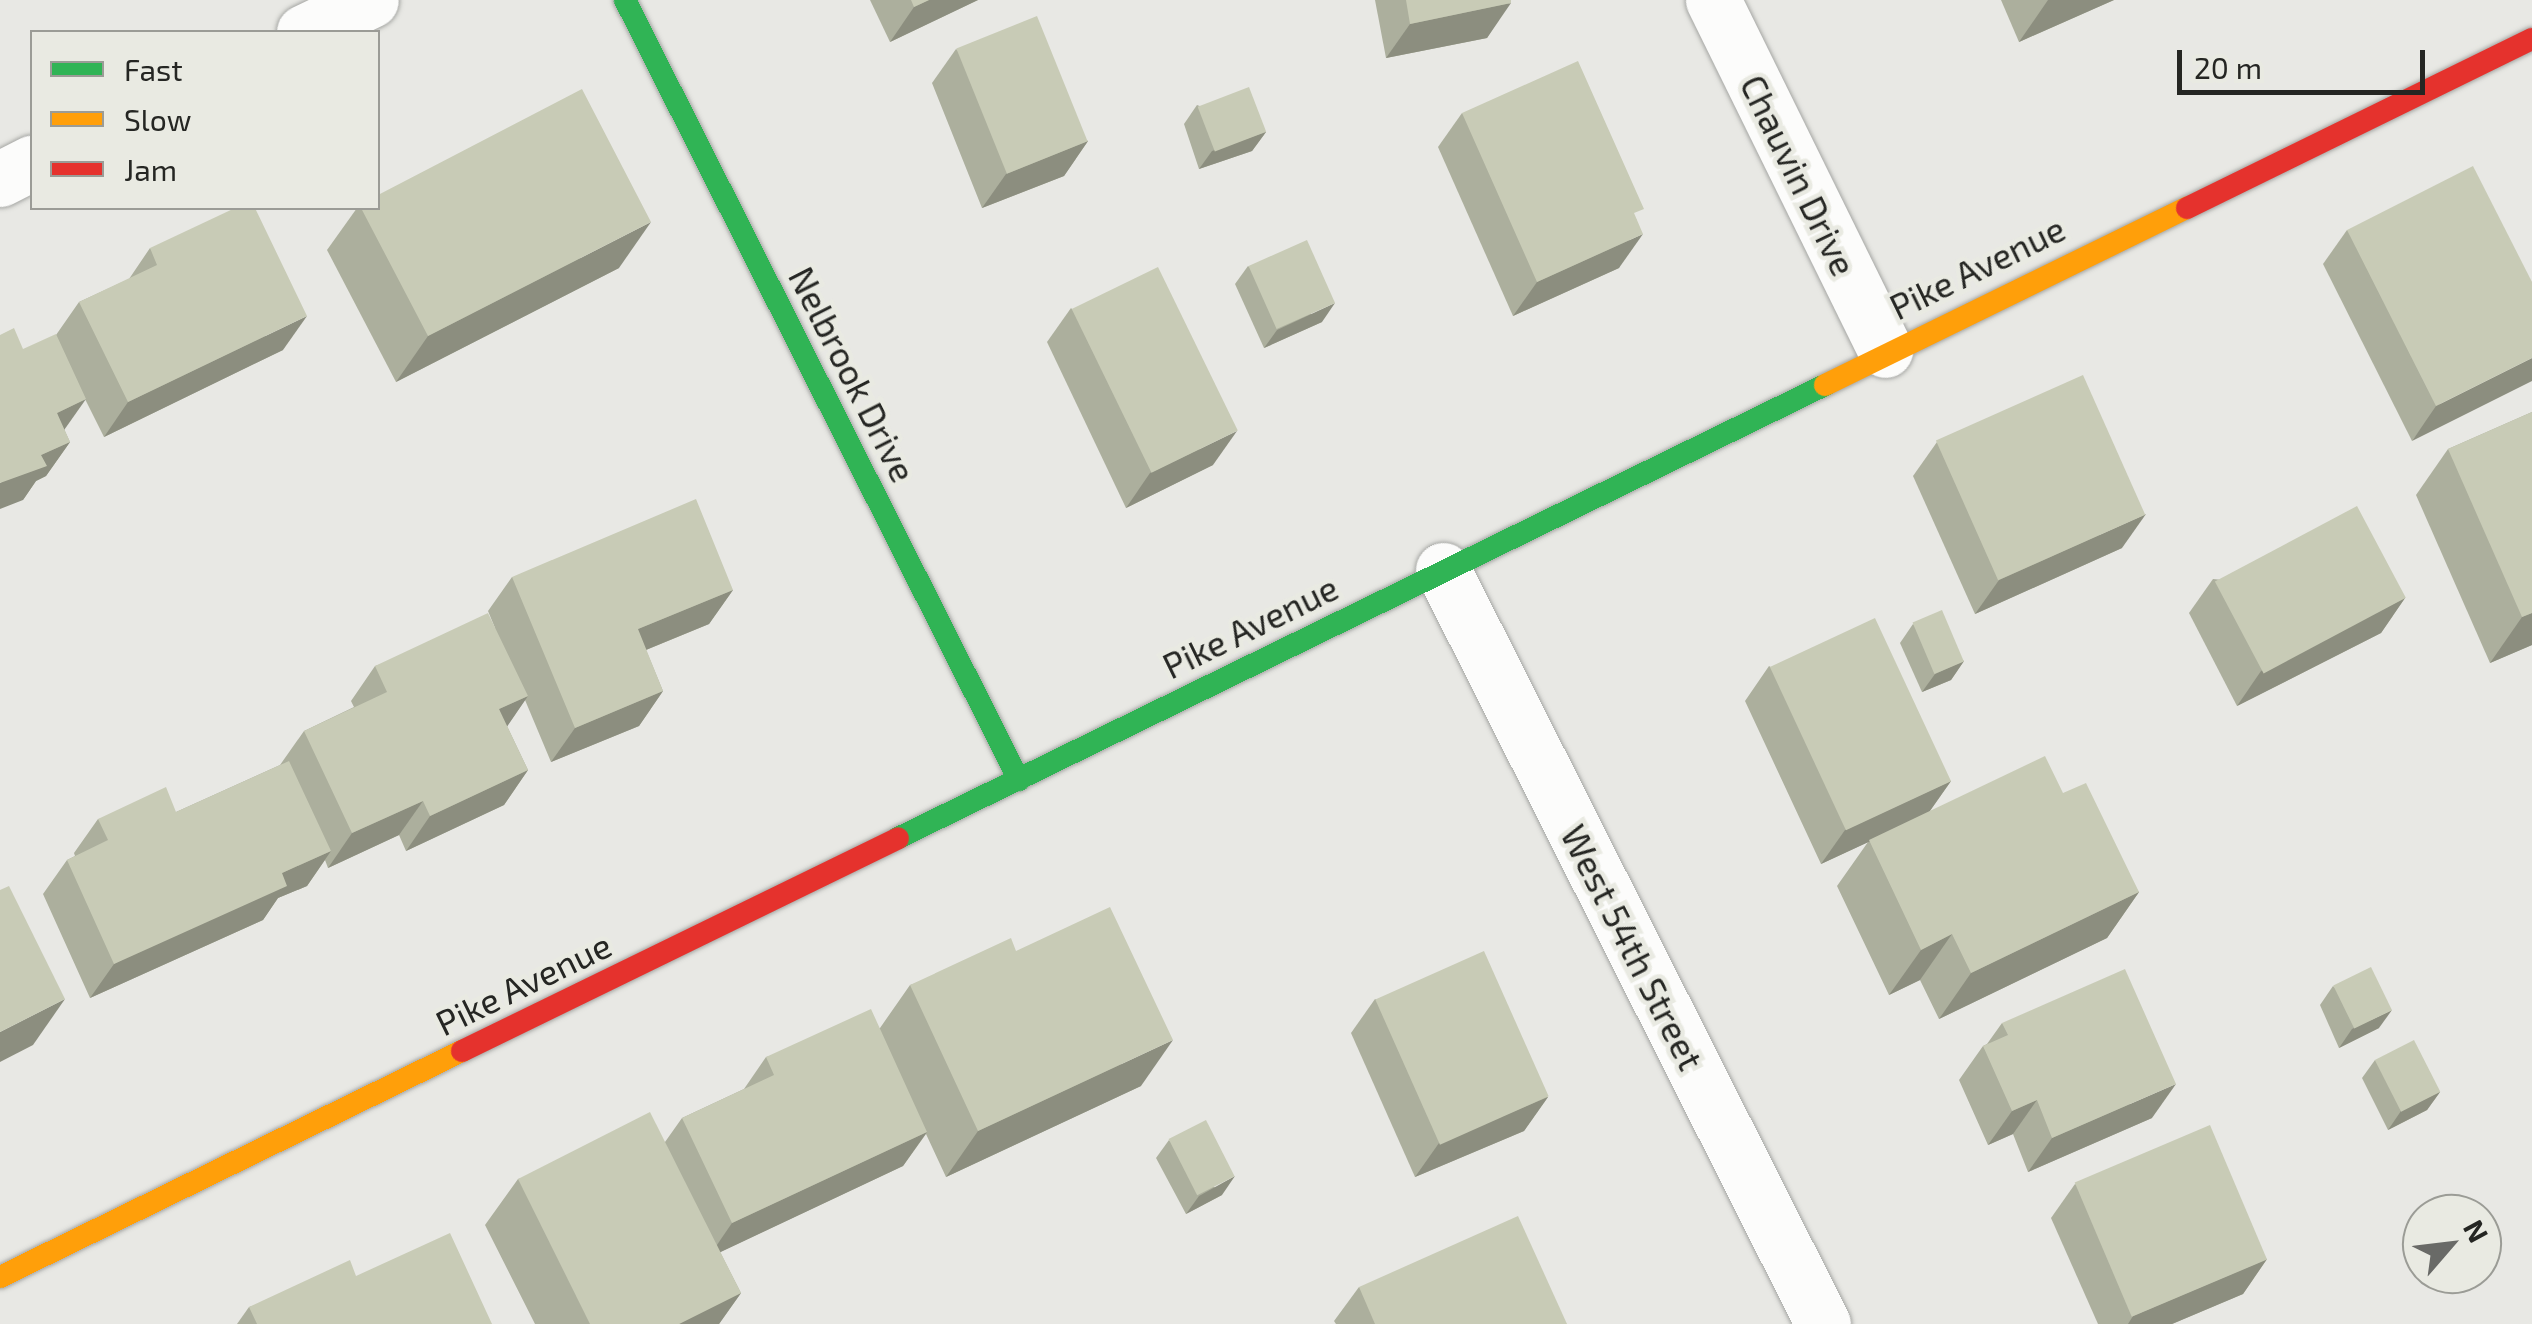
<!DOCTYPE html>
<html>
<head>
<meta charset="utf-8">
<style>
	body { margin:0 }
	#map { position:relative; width:2532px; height:1324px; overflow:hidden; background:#e8e8e4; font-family:"Exo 2",sans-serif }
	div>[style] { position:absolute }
	.roads { filter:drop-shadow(0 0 2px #a5a6a3) drop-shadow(0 0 2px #a5a6a3) }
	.street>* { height:55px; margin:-27.5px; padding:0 27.5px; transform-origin:27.5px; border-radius:27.5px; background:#fcfcfb }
	.fast>* { height:22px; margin:-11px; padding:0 11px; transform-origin:11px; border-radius:11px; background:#30b455 }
	.slow>* { height:22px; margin:-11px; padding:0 11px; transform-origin:11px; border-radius:11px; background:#ff9f0a }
	.jam>* { height:22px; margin:-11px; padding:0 11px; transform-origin:11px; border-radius:11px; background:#e5322d }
	.wall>* { inset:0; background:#acaf9d }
	.shaded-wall>* { inset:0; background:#8c8e7f }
	.building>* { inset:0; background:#c8cbb6; transform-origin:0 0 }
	span { translate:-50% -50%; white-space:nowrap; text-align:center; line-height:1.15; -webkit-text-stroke:9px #e9eae2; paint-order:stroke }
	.street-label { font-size:35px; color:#252623 }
	.legend { position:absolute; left:30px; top:30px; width:350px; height:180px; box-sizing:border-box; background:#e9eae2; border:2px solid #9b9c96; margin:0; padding:12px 18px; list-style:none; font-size:30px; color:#252623 }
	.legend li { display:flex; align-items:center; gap:20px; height:50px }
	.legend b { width:50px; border:2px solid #9b9c96 }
	.north { position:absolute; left:2402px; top:1194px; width:100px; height:100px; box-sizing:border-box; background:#e9eae2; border:2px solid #9b9c96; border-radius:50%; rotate:62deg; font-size:28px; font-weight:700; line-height:40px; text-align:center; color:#252623 }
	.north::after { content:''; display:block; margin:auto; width:35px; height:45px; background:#696a67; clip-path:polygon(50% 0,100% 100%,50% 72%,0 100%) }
	.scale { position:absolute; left:2177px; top:50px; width:248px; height:45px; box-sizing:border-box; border:5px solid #252623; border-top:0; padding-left:12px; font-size:30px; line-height:35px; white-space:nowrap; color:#252623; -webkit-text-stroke:8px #e9eae2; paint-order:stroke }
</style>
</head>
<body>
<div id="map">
	<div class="roads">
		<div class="street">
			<div style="left:1713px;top:0;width:390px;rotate:63.8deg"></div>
			<div style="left:304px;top:32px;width:74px;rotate:-25.5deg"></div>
			<div style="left:0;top:179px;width:36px;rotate:-27deg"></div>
			<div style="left:1443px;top:570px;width:844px;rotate:63.25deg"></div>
		</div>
		<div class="fast">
			<div style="left:625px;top:0;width:874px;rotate:63.2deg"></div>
			<div style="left:898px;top:838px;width:1032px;rotate:-26.04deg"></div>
		</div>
		<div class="slow">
			<div style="left:1825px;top:385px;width:403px;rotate:-26.1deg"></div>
			<div style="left:0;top:1277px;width:514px;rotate:-26.07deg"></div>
		</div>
		<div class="jam">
			<div style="left:2187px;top:208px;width:384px;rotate:-26.1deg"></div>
			<div style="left:462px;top:1051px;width:485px;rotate:-26deg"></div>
		</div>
	</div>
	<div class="wall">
		<div style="clip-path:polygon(870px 0,978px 0,890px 42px)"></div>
		<div style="clip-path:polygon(1375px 0,1511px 0,1487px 38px,1386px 58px)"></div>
		<div style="clip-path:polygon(2001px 0,2114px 0,2019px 42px)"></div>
		<div style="clip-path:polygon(956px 49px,1088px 141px,1064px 176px,982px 208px,932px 83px)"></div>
		<div style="clip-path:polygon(1197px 105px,1266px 132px,1252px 151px,1199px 169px,1184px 124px)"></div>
		<div style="clip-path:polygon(1462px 113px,1637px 220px,1619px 268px,1513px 316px,1438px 147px)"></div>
		<div style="clip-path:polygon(357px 208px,378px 208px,619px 268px,396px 382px,327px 250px)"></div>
		<div style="clip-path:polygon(2347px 230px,2532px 282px,2412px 441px,2323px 264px)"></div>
		<div style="clip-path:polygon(150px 248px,283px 350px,104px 437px,85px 399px,64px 429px,70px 442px,46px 476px,36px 481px,23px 500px,56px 335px,79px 302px,129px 279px)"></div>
		<div style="clip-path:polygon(1248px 266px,1322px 322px,1264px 348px,1235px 284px)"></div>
		<div style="clip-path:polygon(1071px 308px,1213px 465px,1126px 508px,1047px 342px)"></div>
		<div style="clip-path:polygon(2532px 412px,2532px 645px,2490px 663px,2416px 495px,2448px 449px)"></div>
		<div style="clip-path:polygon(1937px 442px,2122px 548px,1975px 614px,1913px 476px)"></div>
		<div style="clip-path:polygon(512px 577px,733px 590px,709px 624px,646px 650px,663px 691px,639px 726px,551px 762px,525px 700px,507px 726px,528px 770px,504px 805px,406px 851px,399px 835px,328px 868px,325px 860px,307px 886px,278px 898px,263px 920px,90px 998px,43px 894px,67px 860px,75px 856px,74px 853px,98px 819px,176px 812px,280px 765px,304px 731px,354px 707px,351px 701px,375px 666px,495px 628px,488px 611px)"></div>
		<div style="clip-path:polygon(2213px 579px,2405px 598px,2381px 633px,2237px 706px,2189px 613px)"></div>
		<div style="clip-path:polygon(1913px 624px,1964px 661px,1951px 680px,1922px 692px,1900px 643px)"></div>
		<div style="clip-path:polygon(1769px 666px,1951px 781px,1930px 811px,2063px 793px,2139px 892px,2107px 938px,1939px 1019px,1920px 980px,1889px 995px,1837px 886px,1868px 842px,1821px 864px,1745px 701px)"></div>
		<div style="clip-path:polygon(1016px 951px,1141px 1086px,946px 1177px,926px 1134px,903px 1166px,720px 1252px,741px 1293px,719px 1324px,535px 1324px,485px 1225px,518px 1179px,665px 1142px,682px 1118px,744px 1089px,766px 1057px,880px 1028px,910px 985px)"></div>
		<div style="clip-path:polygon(2333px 986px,2379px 1028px,2339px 1048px,2320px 1005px)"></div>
		<div style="clip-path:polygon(1375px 999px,1548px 1097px,1524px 1131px,1415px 1177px,1351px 1033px)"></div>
		<div style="clip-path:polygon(2002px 1023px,2152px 1118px,2028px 1172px,2013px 1134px,1988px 1145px,1959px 1080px,1983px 1046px,1987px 1044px)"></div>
		<div style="clip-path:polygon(2375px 1060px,2440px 1092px,2427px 1110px,2388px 1130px,2362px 1078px)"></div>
		<div style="clip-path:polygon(1169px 1140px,1222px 1195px,1186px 1214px,1156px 1158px)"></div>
		<div style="clip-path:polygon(2075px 1184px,2267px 1259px,2243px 1294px,2172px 1324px,2098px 1324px,2051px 1218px)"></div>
		<div style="clip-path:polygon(356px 1276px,492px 1324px,237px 1324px,249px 1307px)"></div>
		<div style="clip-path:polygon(1359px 1287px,1567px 1324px,1336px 1324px,1334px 1321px)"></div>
	</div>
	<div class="shaded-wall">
		<div style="clip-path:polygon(929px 0,978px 0,890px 42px,914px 7px)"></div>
		<div style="clip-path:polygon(2048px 0,2114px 0,2019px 42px)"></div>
		<div style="clip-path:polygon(1511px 3px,1487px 38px,1386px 58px,1410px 24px)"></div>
		<div style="clip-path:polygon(1266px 132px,1252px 151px,1199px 169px,1212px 151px)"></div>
		<div style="clip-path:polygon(1088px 141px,1064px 176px,982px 208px,1006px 174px)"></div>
		<div style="clip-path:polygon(651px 222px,619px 268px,396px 382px,428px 336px)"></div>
		<div style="clip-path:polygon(1643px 234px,1619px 268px,1513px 316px,1537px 282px)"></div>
		<div style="clip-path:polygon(1335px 303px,1322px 322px,1264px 348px,1277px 330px)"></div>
		<div style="clip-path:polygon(307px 316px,283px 350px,104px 437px,128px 402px)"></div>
		<div style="clip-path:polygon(2532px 358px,2532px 381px,2412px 441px,2436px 406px)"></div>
		<div style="clip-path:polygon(86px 399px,62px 433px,57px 413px)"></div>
		<div style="clip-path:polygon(1237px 431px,1213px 465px,1126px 508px,1150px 473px)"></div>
		<div style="clip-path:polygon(70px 442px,46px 476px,36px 481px,23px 500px,0 509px,0 483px,41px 455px)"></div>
		<div style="clip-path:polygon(2146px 514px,2122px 548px,1975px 614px,1999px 580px)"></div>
		<div style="clip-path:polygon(733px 590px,709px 624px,614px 663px,638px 629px)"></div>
		<div style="clip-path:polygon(2405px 598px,2381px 633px,2237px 706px,2261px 671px)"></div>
		<div style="clip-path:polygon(2532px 613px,2532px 645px,2490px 663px,2522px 617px)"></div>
		<div style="clip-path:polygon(1964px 661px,1951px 680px,1922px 692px,1935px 674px)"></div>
		<div style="clip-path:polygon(663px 691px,639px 726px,551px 762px,575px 728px)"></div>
		<div style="clip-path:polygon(528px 696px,504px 731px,499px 709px)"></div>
		<div style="clip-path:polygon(528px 770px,504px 805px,406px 851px,430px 816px)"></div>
		<div style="clip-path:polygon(1951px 781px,1927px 815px,1821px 864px,1845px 830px)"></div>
		<div style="clip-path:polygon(423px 801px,399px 835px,328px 868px,352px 833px)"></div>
		<div style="clip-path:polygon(331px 851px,307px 886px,278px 898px,263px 920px,90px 998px,114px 964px,282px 873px)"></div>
		<div style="clip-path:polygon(2139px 892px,2107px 938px,1939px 1019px,1971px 973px)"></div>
		<div style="clip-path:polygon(1952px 934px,1920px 980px,1889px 995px,1921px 950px)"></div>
		<div style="clip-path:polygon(65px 999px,33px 1045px,0 1062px,0 1032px)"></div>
		<div style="clip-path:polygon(2392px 1010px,2379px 1028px,2339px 1048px,2352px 1029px)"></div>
		<div style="clip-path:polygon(1173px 1040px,1141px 1086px,946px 1177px,978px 1131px)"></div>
		<div style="clip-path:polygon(2176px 1084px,2152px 1118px,2028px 1172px,2052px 1138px)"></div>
		<div style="clip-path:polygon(2440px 1092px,2427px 1110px,2388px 1130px,2401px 1111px)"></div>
		<div style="clip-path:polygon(1548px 1097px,1524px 1131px,1415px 1177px,1439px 1143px)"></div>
		<div style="clip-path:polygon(2037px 1100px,2013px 1134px,1988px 1145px,2012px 1111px)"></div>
		<div style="clip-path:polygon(927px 1132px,903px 1166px,708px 1258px,732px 1223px)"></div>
		<div style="clip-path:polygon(1235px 1176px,1222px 1195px,1186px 1214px,1199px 1196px)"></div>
		<div style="clip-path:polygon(2267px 1259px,2243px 1294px,2172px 1324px,2128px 1324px,2133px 1316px)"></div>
		<div style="clip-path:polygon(741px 1293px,719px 1324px,679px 1324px)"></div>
	</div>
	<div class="building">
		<div style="clip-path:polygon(911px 0,929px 0,914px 7px)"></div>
		<div style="clip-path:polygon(1406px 0,1511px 0,1511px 3px,1410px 24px)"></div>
		<div style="left:1037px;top:16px;width:135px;height:87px;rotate:68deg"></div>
		<div style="clip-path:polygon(1578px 61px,1644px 209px,1634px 213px,1643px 234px,1537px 282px,1462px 113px)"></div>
		<div style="left:1249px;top:87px;width:48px;height:55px;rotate:69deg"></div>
		<div style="clip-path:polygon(582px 89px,651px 222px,428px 336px,361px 208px,378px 208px,378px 195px)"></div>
		<div style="clip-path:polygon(2473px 166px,2532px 282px,2532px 358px,2436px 406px,2347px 230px)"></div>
		<div style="clip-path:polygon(235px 208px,255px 208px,307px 316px,128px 402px,79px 302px,157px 265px,150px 248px)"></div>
		<div style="left:1307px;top:240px;width:69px;height:64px;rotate:66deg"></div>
		<div style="left:1158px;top:267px;width:182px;height:96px;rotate:64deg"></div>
		<div style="clip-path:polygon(14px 328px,23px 349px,56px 334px,86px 399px,57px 413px,70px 442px,41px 455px,47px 466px,0 483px,0 335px)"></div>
		<div style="left:2083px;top:375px;width:153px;height:161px;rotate:66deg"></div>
		<div style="clip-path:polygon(2532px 412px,2532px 613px,2522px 617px,2448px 449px)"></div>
		<div style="clip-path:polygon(696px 499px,733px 590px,638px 629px,663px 691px,575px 728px,512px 577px)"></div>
		<div style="left:2357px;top:506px;width:104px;height:161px;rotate:62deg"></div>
		<div style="left:1942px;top:610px;width:56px;height:32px;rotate:67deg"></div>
		<div style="clip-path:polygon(488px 613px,528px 696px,499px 709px,528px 770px,430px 816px,423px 801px,352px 833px,304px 731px,387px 692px,375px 666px)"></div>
		<div style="left:1875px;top:618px;width:180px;height:116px;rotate:65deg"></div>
		<div style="clip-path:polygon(2045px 756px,2063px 793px,2086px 783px,2139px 892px,1971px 973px,1952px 934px,1921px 950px,1869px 840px)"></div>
		<div style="clip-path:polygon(289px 761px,331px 851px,282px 873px,287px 886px,114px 964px,67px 860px,108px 840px,98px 819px,166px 787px,176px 812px)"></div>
		<div style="clip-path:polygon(9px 886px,65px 999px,0 1032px,0 890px)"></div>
		<div style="clip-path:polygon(1110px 907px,1173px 1040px,978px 1131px,910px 985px,1011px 938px,1016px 951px)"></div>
		<div style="left:1484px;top:951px;width:159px;height:119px;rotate:66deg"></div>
		<div style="left:2371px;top:967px;width:48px;height:42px;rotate:64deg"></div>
		<div style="clip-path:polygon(2125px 969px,2176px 1084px,2052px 1138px,2037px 1100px,2012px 1111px,1983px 1046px,2008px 1035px,2002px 1023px)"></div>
		<div style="clip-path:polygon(871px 1009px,927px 1132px,732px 1223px,682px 1118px,774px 1075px,766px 1057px)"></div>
		<div style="left:2414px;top:1040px;width:58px;height:44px;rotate:63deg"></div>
		<div style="clip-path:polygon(650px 1112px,741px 1293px,679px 1324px,590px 1324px,518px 1179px)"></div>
		<div style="left:1206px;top:1120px;width:63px;height:42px;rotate:63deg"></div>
		<div style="left:2210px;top:1125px;width:146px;height:147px;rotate:67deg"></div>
		<div style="clip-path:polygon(1518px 1216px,1567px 1324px,1375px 1324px,1359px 1287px)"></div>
		<div style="clip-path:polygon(450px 1233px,492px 1324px,257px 1324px,249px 1307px,350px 1260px,356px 1276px)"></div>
	</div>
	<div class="street-label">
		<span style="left:1799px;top:175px;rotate:64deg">Chauvin Drive</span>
		<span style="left:1977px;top:267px;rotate:-26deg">Pike Avenue</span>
		<span style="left:853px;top:374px;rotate:63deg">Nelbrook Drive</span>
		<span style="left:1250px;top:626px;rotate:-26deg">Pike Avenue</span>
		<span style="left:1633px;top:947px;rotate:63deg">West 54th Street</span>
		<span style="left:523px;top:983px;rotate:-26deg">Pike Avenue</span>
	</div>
	<ul class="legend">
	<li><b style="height:12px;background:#30b455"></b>Fast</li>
	<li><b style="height:12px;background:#ff9f0a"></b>Slow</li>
	<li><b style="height:12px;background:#e5322d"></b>Jam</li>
	</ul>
	<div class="north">N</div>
	<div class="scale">20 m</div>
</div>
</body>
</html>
